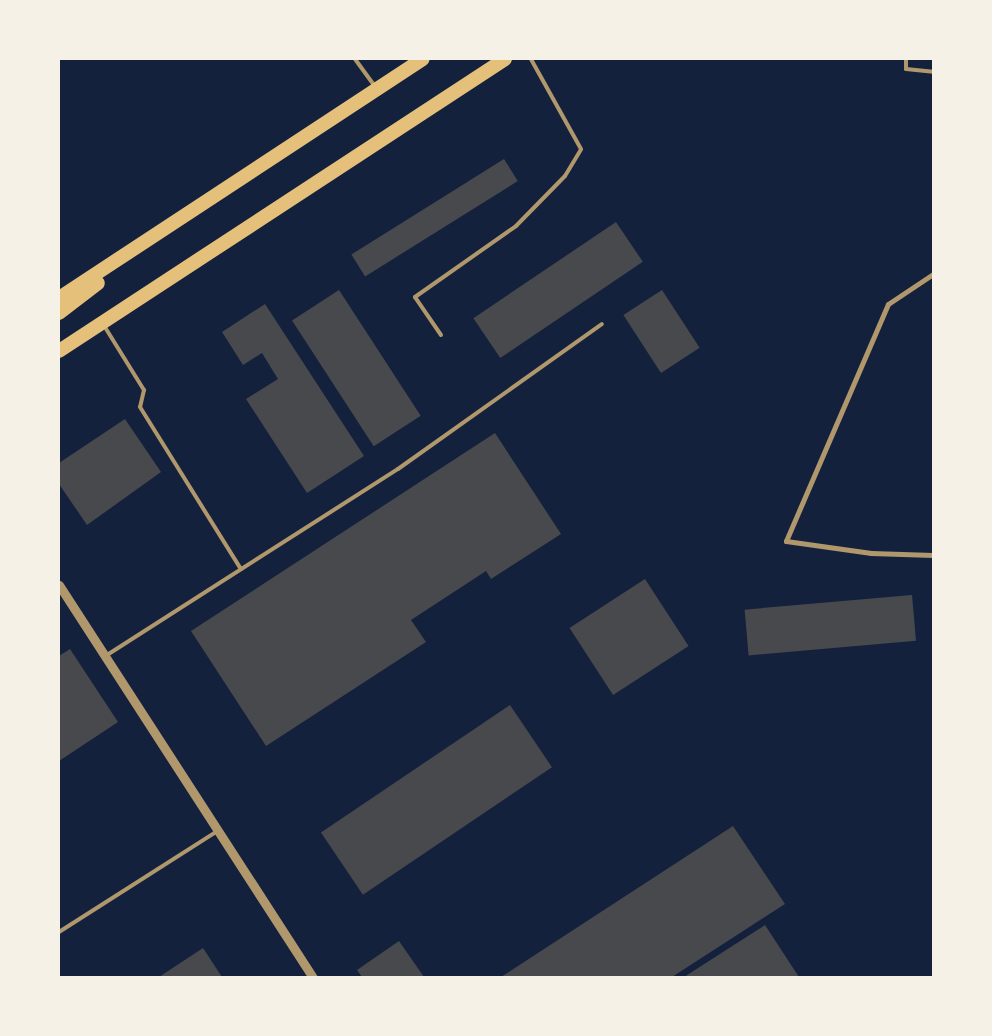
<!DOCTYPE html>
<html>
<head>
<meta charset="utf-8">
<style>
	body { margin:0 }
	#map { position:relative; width:992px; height:1036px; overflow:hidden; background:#14213d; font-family:"PT Serif",serif }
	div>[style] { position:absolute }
	.building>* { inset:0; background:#48494c; transform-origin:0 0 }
	.service>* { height:4px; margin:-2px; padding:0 2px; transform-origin:2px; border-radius:2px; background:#b1986c }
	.minor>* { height:5px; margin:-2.5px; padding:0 2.5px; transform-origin:2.5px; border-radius:2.5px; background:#b1986c }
	.tertiary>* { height:9px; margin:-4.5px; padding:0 4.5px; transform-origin:4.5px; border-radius:4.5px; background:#b1986c }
	.trunk>* { height:14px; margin:-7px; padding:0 7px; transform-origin:7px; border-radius:7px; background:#e5c07b }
	span { translate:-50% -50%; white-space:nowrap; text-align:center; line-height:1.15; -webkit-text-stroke:5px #f6f1e7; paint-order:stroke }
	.frame { position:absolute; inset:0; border:60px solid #f6f1e7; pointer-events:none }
</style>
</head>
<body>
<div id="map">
	<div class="building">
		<div style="left:504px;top:159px;width:26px;height:180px;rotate:58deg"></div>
		<div style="left:616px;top:222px;width:48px;height:172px;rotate:56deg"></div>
		<div style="left:339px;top:290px;width:150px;height:56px;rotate:57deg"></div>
		<div style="left:662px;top:290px;width:69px;height:46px;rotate:57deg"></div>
		<div style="clip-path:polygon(265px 304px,364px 456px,307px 493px,246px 399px,278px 379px,262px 353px,243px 365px,222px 332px)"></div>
		<div style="clip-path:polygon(125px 419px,161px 472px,87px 525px,59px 484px,59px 463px)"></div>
		<div style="clip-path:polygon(495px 433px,561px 534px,491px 579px,486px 571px,411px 620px,426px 642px,266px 746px,191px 631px)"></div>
		<div style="left:645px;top:579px;width:80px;height:90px;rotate:57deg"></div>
		<div style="left:912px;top:595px;width:46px;height:168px;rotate:85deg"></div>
		<div style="clip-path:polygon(70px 649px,118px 722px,59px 761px,59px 656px)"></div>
		<div style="left:510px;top:705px;width:75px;height:228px;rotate:56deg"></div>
		<div style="clip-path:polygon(733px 826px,785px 904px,672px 977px,501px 977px)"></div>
		<div style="clip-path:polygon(765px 925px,799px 977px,684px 977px)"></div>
		<div style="clip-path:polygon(399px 941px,424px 977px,362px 977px,357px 970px)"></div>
		<div style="clip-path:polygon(203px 948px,222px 977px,159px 977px)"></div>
	</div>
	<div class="service">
		<div style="left:355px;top:59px;width:34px;rotate:54deg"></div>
		<div style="left:906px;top:59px;width:10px;rotate:90deg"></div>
		<div style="left:906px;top:69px;width:27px;rotate:6deg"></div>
		<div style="left:103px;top:324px;width:78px;rotate:58.2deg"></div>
		<div style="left:144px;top:390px;width:17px;rotate:103deg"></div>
		<div style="left:140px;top:407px;width:191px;rotate:58.1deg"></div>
		<div style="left:441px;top:335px;width:46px;rotate:-124.4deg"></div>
		<div style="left:415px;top:297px;width:123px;rotate:-35.1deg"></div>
		<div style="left:516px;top:226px;width:70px;rotate:-45.6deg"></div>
		<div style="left:565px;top:176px;width:31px;rotate:-59deg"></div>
		<div style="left:581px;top:149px;width:103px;rotate:-119.1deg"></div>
		<div style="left:107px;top:655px;width:345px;rotate:-32.6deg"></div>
		<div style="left:398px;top:469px;width:250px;rotate:-35.4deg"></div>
		<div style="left:59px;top:932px;width:190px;rotate:-32.5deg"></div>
	</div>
	<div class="minor">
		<div style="left:933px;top:274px;width:54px;rotate:146.3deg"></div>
		<div style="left:888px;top:304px;width:258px;rotate:113.3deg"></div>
		<div style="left:786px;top:541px;width:86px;rotate:8deg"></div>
		<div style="left:871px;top:553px;width:62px;rotate:1.8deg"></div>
	</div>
	<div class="tertiary">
		<div style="left:59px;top:585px;width:467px;rotate:57.1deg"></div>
	</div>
	<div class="trunk">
		<div style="left:59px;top:298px;width:435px;rotate:-33.3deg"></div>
		<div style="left:59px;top:313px;width:49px;rotate:-37.6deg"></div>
		<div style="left:59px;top:351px;width:533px;rotate:-33.21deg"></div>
	</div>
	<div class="frame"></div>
</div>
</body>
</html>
